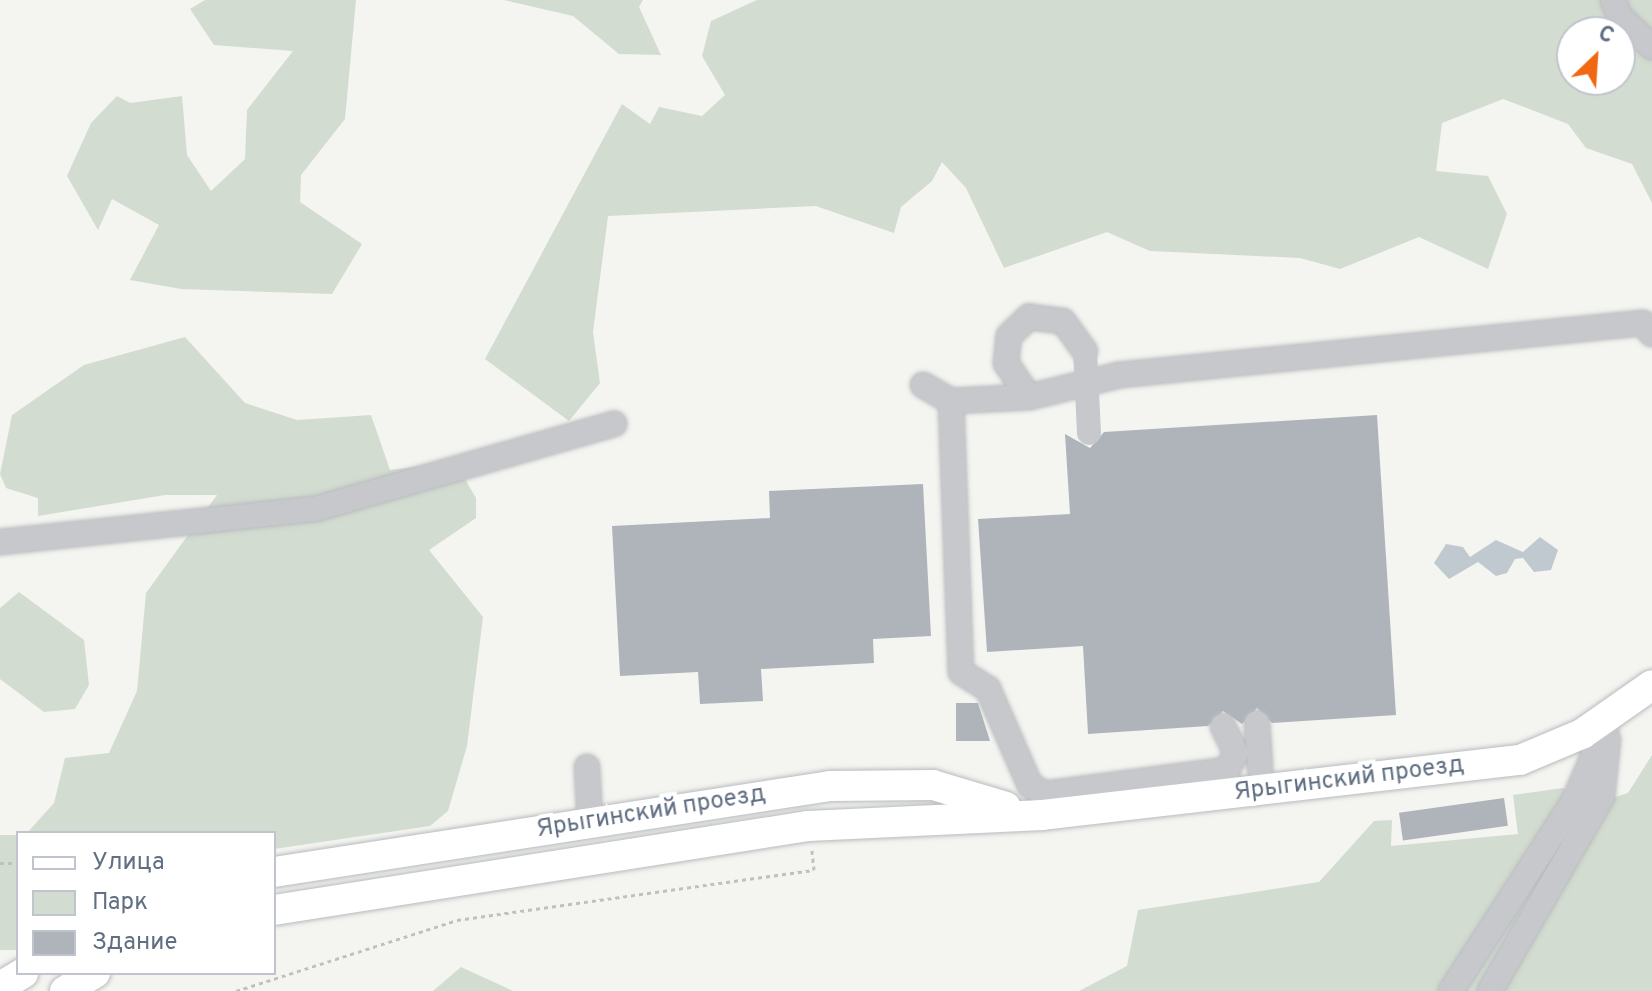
<!DOCTYPE html>
<html>
<head>
<meta charset="utf-8">
<style>
	body { margin:0 }
	#map { position:relative; width:1652px; height:991px; overflow:hidden; background:#f4f5f0; font-family:Overpass,sans-serif }
	div>[style] { position:absolute }
	.green>* { inset:0; background:#d3dcd0; transform-origin:0 0 }
	.water>* { inset:0; background:#c1c9d0 }
	.building>* { inset:0; background:#aeb4ba; transform-origin:0 0 }
	.path>* { height:3px; margin-top:-1.5px; transform-origin:0; background:repeating-linear-gradient(90deg,#bfc0c2 0 4px,transparent 0 8px) }
	.roads { filter:drop-shadow(0 0 2px #b8bbbf) drop-shadow(0 0 2px #b8bbbf) }
	.minor>* { height:24px; margin:-12px; padding:0 12px; transform-origin:12px; border-radius:12px; background:#c6c8cc }
	.major>* { height:30px; margin:-15px; padding:0 15px; transform-origin:15px; border-radius:15px; background:#fff }
	.minor-bridge>* { height:24px; margin:-12px; padding:0 12px; transform-origin:12px; border-radius:12px; background:#c6c8cc }
	span { translate:-50% -50%; white-space:nowrap; text-align:center; line-height:1.15; -webkit-text-stroke:8px #fff; paint-order:stroke }
	.street-label { font-size:24px; color:#616f83 }
	.legend { position:absolute; left:16px; top:831px; width:260px; height:144px; box-sizing:border-box; background:#fff; border:2px solid #c0c5cd; margin:0; padding:10px 14px; list-style:none; font-size:24px; color:#616f83 }
	.legend li { display:flex; align-items:center; gap:16px; height:40px }
	.legend b { width:40px; border:2px solid #c0c5cd }
	.north { position:absolute; left:1556px; top:16px; width:80px; height:80px; box-sizing:border-box; background:#fff; border:2px solid #c0c5cd; border-radius:50%; rotate:25deg; font-size:22px; font-weight:700; line-height:32px; text-align:center; color:#616f83 }
	.north::after { content:''; display:block; margin:auto; width:28px; height:36px; background:#f16813; clip-path:polygon(50% 0,100% 100%,50% 72%,0 100%) }
</style>
</head>
<body>
<div id="map">
	<div class="green">
		<div style="clip-path:polygon(205px 0,356px 0,345px 119px,301px 175px,300px 202px,362px 244px,332px 294px,181px 289px,130px 280px,159px 225px,112px 199px,98px 230px,67px 176px,91px 123px,117px 96px,130px 103px,182px 96px,187px 155px,211px 191px,245px 159px,247px 110px,293px 51px,214px 45px,190px 9px)"></div>
		<div style="clip-path:polygon(504px 0,643px 0,639px 7px,661px 55px,619px 54px,573px 16px)"></div>
		<div style="clip-path:polygon(evenodd,757px 0,1652px 0,1652px 203px,1632px 164px,1586px 148px,1568px 124px,1503px 99px,1442px 123px,1436px 171px,1488px 176px,1507px 214px,1488px 269px,1419px 237px,1340px 269px,1300px 258px,1150px 251px,1107px 232px,1004px 268px,966px 188px,942px 162px,932px 181px,901px 207px,894px 233px,816px 206px,608px 216px,593px 332px,600px 383px,569px 421px,485px 359px,622px 104px,650px 124px,659px 107px,702px 116px,725px 95px,702px 56px,711px 21px,757px 0,1572px 32px,1620px 32px,1620px 80px,1572px 80px,1572px 32px)"></div>
		<div style="clip-path:polygon(185px 337px,245px 403px,297px 420px,371px 415px,390px 470px,455px 462px,476px 498px,476px 518px,429px 550px,483px 617px,467px 746px,448px 811px,430px 826px,274px 849px,274px 833px,27px 833px,54px 803px,65px 758px,109px 753px,137px 691px,146px 593px,217px 495px,165px 495px,38px 516px,38px 498px,6px 488px,0 474px,12px 415px,84px 365px)"></div>
		<div style="clip-path:polygon(19px 592px,84px 640px,89px 685px,75px 709px,44px 712px,0 679px,0 608px)"></div>
		<div style="clip-path:polygon(1652px 755px,1652px 991px,1079px 991px,1127px 966px,1138px 910px,1319px 882px,1374px 821px,1392px 820px,1391px 846px,1518px 834px,1513px 795px,1563px 788px,1586px 806px,1628px 793px)"></div>
		<div style="left:18px;top:835px;width:115px;height:18px;rotate:90deg"></div>
		<div style="clip-path:polygon(461px 967px,513px 991px,433px 991px)"></div>
	</div>
	<div class="water">
		<div style="clip-path:polygon(1540px 537px,1558px 550px,1551px 570px,1534px 572px,1523px 558px,1515px 559px,1507px 573px,1496px 576px,1478px 562px,1449px 579px,1434px 563px,1446px 544px,1463px 547px,1470px 557px,1496px 540px,1523px 552px)"></div>
	</div>
	<div class="building">
		<div style="clip-path:polygon(1377px 415px,1396px 715px,1272px 723px,1257px 708px,1242px 724px,1223px 711px,1208px 726px,1088px 734px,1083px 646px,987px 652px,978px 519px,1070px 514px,1065px 434px,1090px 448px,1104px 432px)"></div>
		<div style="clip-path:polygon(923px 484px,931px 636px,873px 639px,874px 663px,761px 669px,763px 701px,700px 704px,698px 672px,620px 676px,612px 526px,770px 518px,769px 491px)"></div>
		<div style="clip-path:polygon(956px 703px,978px 703px,990px 741px,956px 741px)"></div>
		<div style="left:1504px;top:798px;width:28px;height:106px;rotate:82deg"></div>
	</div>
	<div class="path">
		<div style="left:0;top:863px;width:18px"></div>
		<div style="left:236px;top:991px;width:232px;rotate:-17.8deg"></div>
		<div style="left:457px;top:920px;width:360px;rotate:-8deg"></div>
		<div style="left:814px;top:870px;width:20px;rotate:-96deg"></div>
	</div>
	<div class="roads">
		<div class="minor">
			<div style="left:1613px;top:0;width:18px;rotate:68deg"></div>
			<div style="left:1620px;top:17px;width:44px;rotate:43.2deg"></div>
			<div style="left:923px;top:385px;width:32px;rotate:30deg"></div>
			<div style="left:951px;top:401px;width:78px;rotate:-2.9deg"></div>
			<div style="left:1029px;top:397px;width:93px;rotate:-13.7deg"></div>
			<div style="left:1119px;top:375px;width:527px;rotate:-5.67deg"></div>
			<div style="left:1643px;top:323px;width:14px;rotate:51deg"></div>
			<div style="left:1029px;top:397px;width:41px;rotate:-124.1deg"></div>
			<div style="left:1006px;top:363px;width:27px;rotate:-84deg"></div>
			<div style="left:1009px;top:336px;width:28px;rotate:-44deg"></div>
			<div style="left:1029px;top:317px;width:34px;rotate:7deg"></div>
			<div style="left:1063px;top:321px;width:37px;rotate:54deg"></div>
			<div style="left:951px;top:401px;width:271px;rotate:87.9deg"></div>
			<div style="left:961px;top:672px;width:32px;rotate:32deg"></div>
			<div style="left:988px;top:689px;width:105px;rotate:66.4deg"></div>
			<div style="left:1030px;top:785px;width:17px;rotate:31deg"></div>
			<div style="left:1045px;top:794px;width:184px;rotate:-7.5deg"></div>
			<div style="left:1227px;top:770px;width:19px;rotate:-62deg"></div>
			<div style="left:1236px;top:753px;width:30px;rotate:-116deg"></div>
			<div style="left:0;top:542px;width:317px;rotate:-6deg"></div>
			<div style="left:315px;top:509px;width:311px;rotate:-15.9deg"></div>
			<div style="left:1257px;top:723px;width:45px;rotate:86.2deg"></div>
			<div style="left:587px;top:767px;width:55px;rotate:86.9deg"></div>
			<div style="left:1451px;top:991px;width:226px;rotate:-57.1deg"></div>
			<div style="left:1574px;top:801px;width:91px;rotate:-66.8deg"></div>
			<div style="left:1490px;top:991px;width:224px;rotate:-60deg"></div>
			<div style="left:1602px;top:797px;width:58px;rotate:-84.1deg"></div>
		</div>
		<div class="major">
			<div style="left:274px;top:872px;width:563px;rotate:-8.79deg"></div>
			<div style="left:830px;top:786px;width:103px;rotate:-0.6deg"></div>
			<div style="left:933px;top:785px;width:76px;rotate:16.8deg"></div>
			<div style="left:274px;top:910px;width:541px;rotate:-8.94deg"></div>
			<div style="left:808px;top:826px;width:235px;rotate:-2.7deg"></div>
			<div style="left:1043px;top:815px;width:480px;rotate:-6.6deg"></div>
			<div style="left:1520px;top:760px;width:67px;rotate:-22.8deg"></div>
			<div style="left:1582px;top:734px;width:85px;rotate:-35deg"></div>
			<div style="left:0;top:987px;width:27px;rotate:-31deg"></div>
			<div style="left:65px;top:991px;width:35px;rotate:-31deg"></div>
		</div>
	</div>
	<div class="minor-bridge">
		<div style="left:1085px;top:351px;width:82px;rotate:87.2deg"></div>
	</div>
	<div class="street-label">
		<span style="left:1349px;top:780px;rotate:-7deg">Ярыгинский проезд</span>
		<span style="left:651px;top:813px;rotate:-9deg">Ярыгинский проезд</span>
	</div>
	<ul class="legend">
	<li><b style="height:10px;background:#fff"></b>Улица</li>
	<li><b style="height:22px;background:#d3dcd0"></b>Парк</li>
	<li><b style="height:22px;background:#aeb4ba"></b>Здание</li>
	</ul>
	<div class="north">С</div>
</div>
</body>
</html>
